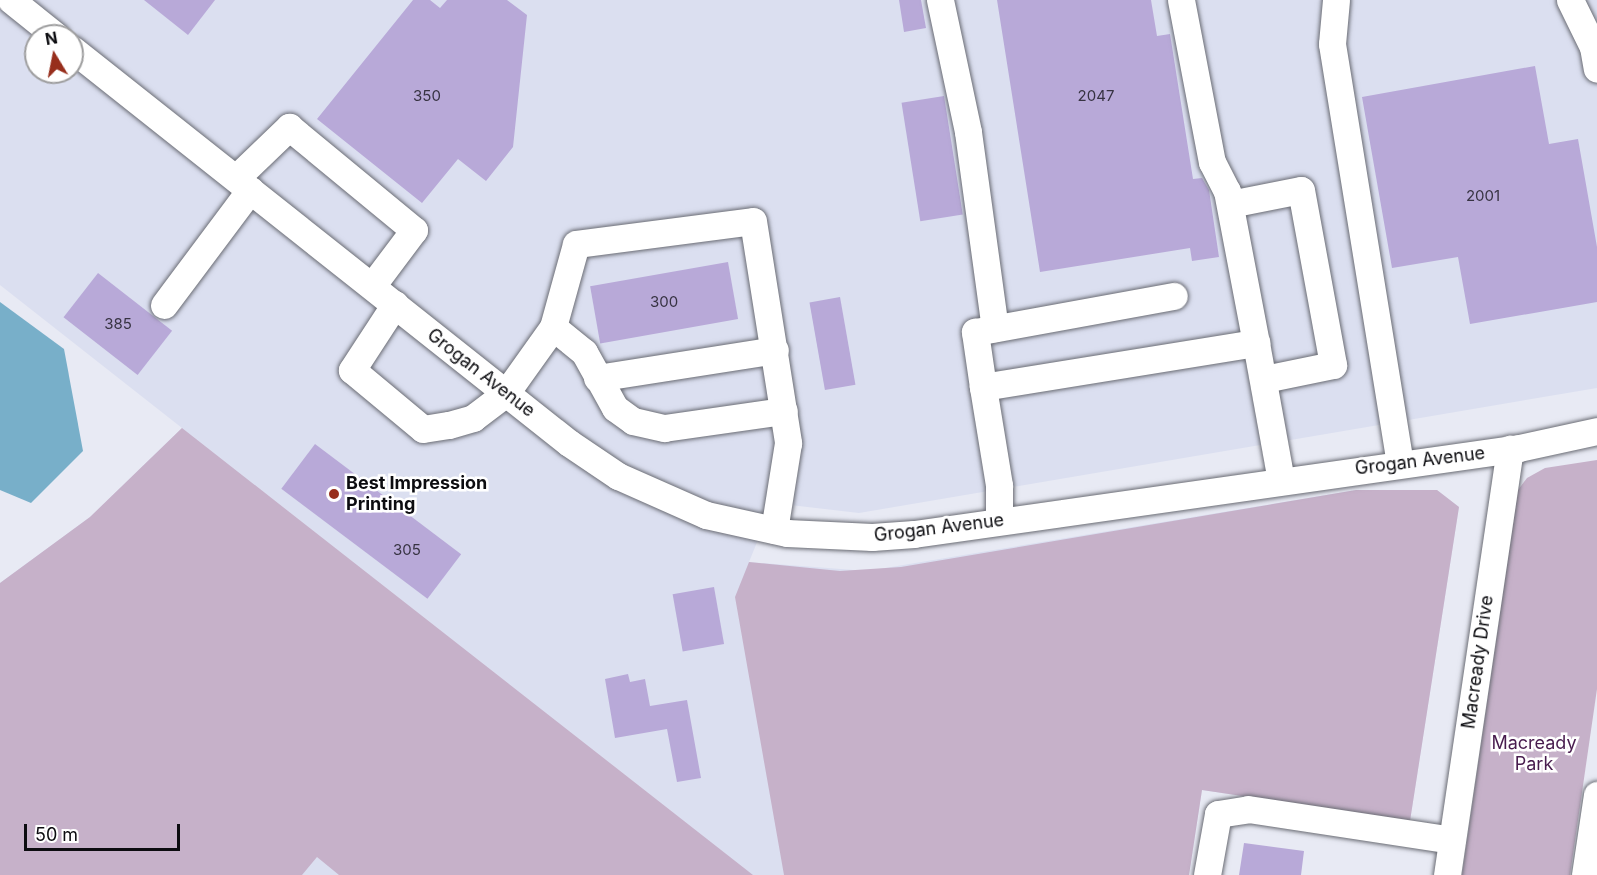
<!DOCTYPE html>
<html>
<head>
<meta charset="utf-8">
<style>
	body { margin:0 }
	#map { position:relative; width:1597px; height:875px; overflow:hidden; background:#e8eaf4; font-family:Inter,sans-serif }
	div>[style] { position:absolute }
	.built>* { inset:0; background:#dbdff0 }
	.green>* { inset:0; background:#c6b1c9 }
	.water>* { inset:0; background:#78afc9 }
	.building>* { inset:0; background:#b8a9d8; transform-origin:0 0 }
	.roads { filter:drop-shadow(0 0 2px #6a6c74) drop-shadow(0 0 2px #6a6c74) }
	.minor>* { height:27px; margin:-13.5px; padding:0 13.5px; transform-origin:13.5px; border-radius:13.5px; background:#fff }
	.dots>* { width:16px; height:16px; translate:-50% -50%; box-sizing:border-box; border:3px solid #fff; border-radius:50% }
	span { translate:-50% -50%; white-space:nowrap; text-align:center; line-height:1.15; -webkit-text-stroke:5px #fff; paint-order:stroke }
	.number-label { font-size:15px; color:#373342 }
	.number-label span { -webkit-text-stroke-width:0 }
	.street-label { font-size:18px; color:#0c0c10 }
	.poi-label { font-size:18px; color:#0c0c10; font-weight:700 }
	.left { translate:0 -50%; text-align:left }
	.park-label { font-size:18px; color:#481c4e }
	.north { position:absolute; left:24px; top:24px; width:60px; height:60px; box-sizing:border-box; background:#fff; border:2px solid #9e9e9f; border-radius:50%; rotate:350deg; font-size:16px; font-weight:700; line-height:24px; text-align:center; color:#0c0c10 }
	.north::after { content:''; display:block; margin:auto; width:21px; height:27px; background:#972e1c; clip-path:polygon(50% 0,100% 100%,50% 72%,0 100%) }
	.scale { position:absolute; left:24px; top:824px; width:156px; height:27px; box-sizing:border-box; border:3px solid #0c0c10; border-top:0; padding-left:8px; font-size:18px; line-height:21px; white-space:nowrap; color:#0c0c10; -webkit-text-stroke:4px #fff; paint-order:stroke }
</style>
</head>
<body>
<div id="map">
	<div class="built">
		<div style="clip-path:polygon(evenodd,0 0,1597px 0,1597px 388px,859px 513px,773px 503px,749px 562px,867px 571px,1356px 490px,1437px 490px,1459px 507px,1410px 821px,1202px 790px,1189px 875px,0 875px,0 583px,90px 517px,182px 428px,0 285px,0 0,36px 36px,72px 36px,72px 72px,36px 72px,36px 36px)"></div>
	</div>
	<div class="green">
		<div style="clip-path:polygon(182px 428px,753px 875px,339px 875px,317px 857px,302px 875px,0 875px,0 583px,90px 517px)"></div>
		<div style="clip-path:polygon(1597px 460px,1597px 689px,1570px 875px,1462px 875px,1518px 490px,1527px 478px,1545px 468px)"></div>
		<div style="clip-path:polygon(1356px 490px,1437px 490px,1459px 507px,1410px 821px,1202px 790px,1189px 875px,784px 875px,735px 597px,749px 562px,840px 571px,901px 567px)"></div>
	</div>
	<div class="water">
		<div style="clip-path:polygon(0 302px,64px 349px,83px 451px,31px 503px,0 490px)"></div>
	</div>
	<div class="building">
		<div style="clip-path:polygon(144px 0,215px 0,188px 35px)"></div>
		<div style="clip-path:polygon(413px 0,430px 0,440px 8px,447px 0,507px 0,527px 15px,513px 147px,486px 181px,458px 159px,422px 203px,317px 119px)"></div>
		<div style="clip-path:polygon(899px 0,921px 0,926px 28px,904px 32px)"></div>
		<div style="clip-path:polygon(997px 0,1151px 0,1157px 36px,1170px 34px,1193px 179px,1202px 178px,1209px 190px,1219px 257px,1192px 261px,1190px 248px,1040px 272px)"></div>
		<div style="clip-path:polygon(1535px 66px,1549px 144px,1578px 139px,1597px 247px,1597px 302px,1470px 324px,1458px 257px,1392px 268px,1362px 97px)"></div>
		<div style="left:944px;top:96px;width:120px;height:43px;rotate:81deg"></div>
		<div style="left:728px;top:262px;width:58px;height:140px;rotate:80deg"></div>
		<div style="left:98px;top:273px;width:94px;height:56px;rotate:38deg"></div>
		<div style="left:840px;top:297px;width:89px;height:31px;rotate:80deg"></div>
		<div style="left:315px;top:444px;width:183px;height:56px;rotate:37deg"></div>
		<div style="left:714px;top:587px;width:58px;height:42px;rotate:80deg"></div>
		<div style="clip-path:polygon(628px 674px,630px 682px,645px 679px,650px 706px,687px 700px,701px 778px,677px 782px,667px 729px,615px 738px,605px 679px)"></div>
		<div style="clip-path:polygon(1244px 843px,1304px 851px,1301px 875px,1239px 875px)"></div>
	</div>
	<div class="roads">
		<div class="minor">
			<div style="left:11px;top:0;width:58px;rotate:38.7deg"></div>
			<div style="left:940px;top:0;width:135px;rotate:78deg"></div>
			<div style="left:968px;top:132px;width:198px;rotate:82.2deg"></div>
			<div style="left:1181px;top:0;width:165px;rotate:79.2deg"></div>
			<div style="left:1212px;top:162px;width:33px;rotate:63deg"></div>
			<div style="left:1227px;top:191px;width:155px;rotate:79.2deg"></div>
			<div style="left:1336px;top:0;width:44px;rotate:95.2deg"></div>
			<div style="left:1332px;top:44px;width:424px;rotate:80.8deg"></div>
			<div style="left:1570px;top:0;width:52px;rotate:63.9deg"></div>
			<div style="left:1593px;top:47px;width:22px;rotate:80deg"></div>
			<div style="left:72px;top:49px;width:634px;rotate:38.41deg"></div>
			<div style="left:569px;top:443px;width:59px;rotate:34deg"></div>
			<div style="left:618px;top:476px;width:96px;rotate:23.9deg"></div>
			<div style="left:706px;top:515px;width:83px;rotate:12.5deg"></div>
			<div style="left:787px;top:533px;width:85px;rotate:2.7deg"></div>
			<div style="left:872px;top:537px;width:42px;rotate:-4.1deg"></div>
			<div style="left:914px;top:534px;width:611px;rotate:-8.09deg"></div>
			<div style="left:1519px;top:448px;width:80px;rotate:-12.3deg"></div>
			<div style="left:236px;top:178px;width:74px;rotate:-43.9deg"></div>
			<div style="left:289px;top:127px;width:162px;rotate:39.5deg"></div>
			<div style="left:414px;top:230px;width:70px;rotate:126.9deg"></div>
			<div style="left:1230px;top:204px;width:72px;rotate:-11.2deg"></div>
			<div style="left:1301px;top:190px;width:178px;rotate:79.6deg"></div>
			<div style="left:1333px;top:365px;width:70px;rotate:168.5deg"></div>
			<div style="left:395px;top:304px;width:79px;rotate:123.1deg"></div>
			<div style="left:352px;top:370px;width:92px;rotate:39.7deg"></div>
			<div style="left:423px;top:429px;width:26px;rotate:-9deg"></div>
			<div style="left:449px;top:425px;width:25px;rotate:-16deg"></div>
			<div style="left:473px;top:418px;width:41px;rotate:-37.1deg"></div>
			<div style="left:506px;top:393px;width:81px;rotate:-54.5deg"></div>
			<div style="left:553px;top:327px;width:86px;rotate:-74.5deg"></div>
			<div style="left:576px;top:244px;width:178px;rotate:-7.4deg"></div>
			<div style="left:753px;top:221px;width:225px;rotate:81deg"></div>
			<div style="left:788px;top:443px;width:88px;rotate:99.1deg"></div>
			<div style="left:164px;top:305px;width:144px;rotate:-53.2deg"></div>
			<div style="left:553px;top:327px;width:40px;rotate:39deg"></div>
			<div style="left:584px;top:352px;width:64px;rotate:61deg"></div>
			<div style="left:615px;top:408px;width:22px;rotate:36deg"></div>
			<div style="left:633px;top:421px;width:32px;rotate:13deg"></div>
			<div style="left:664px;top:428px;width:121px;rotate:-8.1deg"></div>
			<div style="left:597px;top:378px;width:180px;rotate:-8.9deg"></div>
			<div style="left:983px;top:387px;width:56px;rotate:-98.3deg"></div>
			<div style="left:975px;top:332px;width:202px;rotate:-10.3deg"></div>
			<div style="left:999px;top:521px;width:36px;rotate:-90deg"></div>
			<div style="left:999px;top:485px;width:99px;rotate:-99.3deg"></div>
			<div style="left:983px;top:387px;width:277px;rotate:-9.2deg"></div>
			<div style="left:1256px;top:343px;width:139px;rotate:79.7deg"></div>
			<div style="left:1207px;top:875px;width:62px;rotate:-79.8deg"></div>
			<div style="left:1218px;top:814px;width:30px;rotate:-9deg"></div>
			<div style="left:1248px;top:809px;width:206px;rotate:8.6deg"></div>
			<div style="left:1447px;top:875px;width:431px;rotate:-81.6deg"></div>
			<div style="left:1585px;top:875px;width:81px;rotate:-81.5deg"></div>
		</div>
	</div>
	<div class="dots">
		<div style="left:334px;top:494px;background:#972e1c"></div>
	</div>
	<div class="number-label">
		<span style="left:427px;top:96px">350</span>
		<span style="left:1096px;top:96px">2047</span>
		<span style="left:1483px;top:196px">2001</span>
		<span style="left:664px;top:302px">300</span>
		<span style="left:118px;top:324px">385</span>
		<span style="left:407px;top:550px">305</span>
	</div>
	<div class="street-label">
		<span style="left:481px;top:373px;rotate:38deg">Grogan Avenue</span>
		<span style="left:1420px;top:461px;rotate:-7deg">Grogan Avenue</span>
		<span style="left:939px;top:528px;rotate:-7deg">Grogan Avenue</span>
		<span style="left:1478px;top:662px;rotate:-82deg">Macready Drive</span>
	</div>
	<div class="poi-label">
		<span class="left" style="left:346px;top:494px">Best Impression<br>Printing</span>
	</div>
	<div class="park-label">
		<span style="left:1534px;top:754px">Macready<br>Park</span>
	</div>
	<div class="north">N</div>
	<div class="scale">50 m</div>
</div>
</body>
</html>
